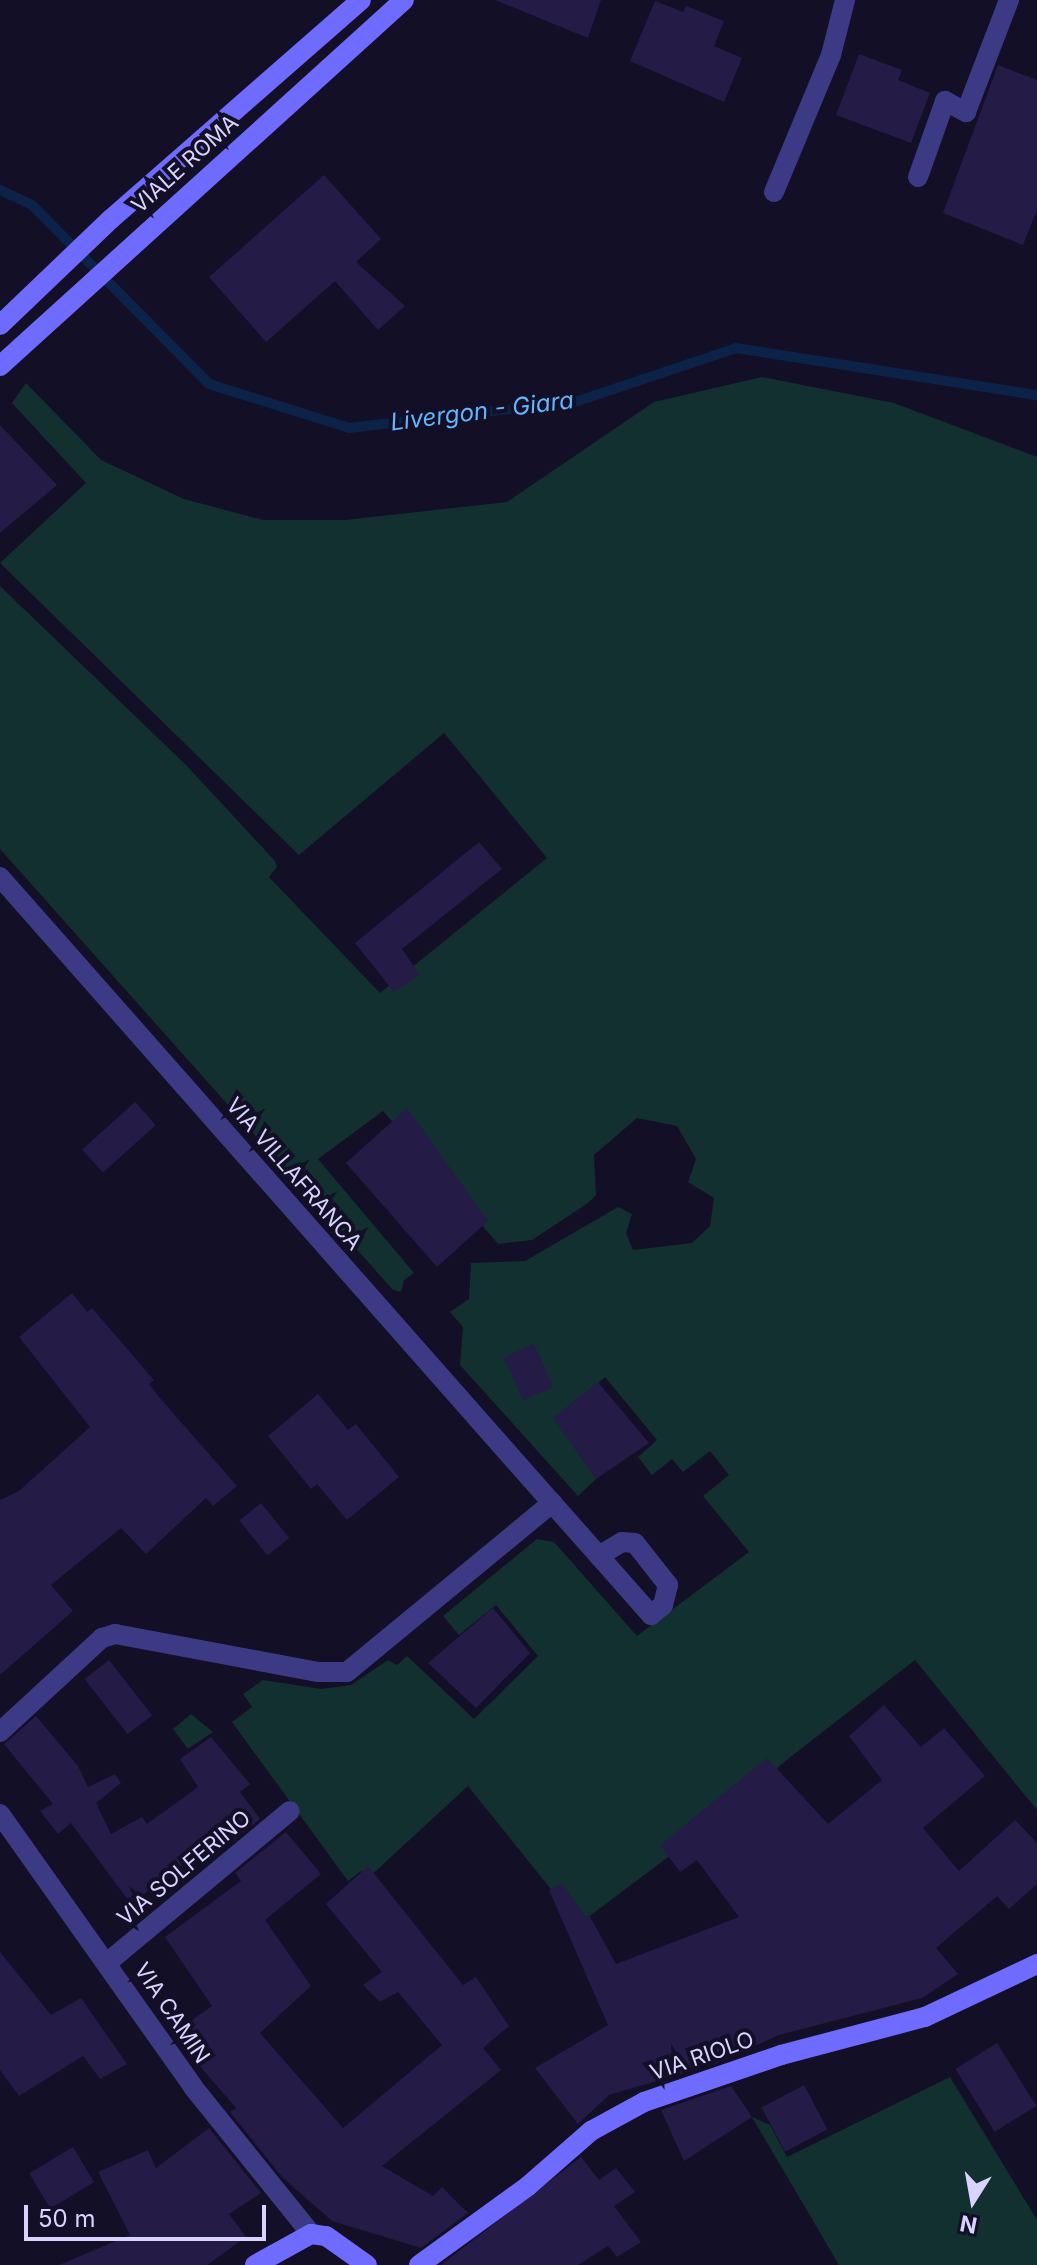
<!DOCTYPE html>
<html>
<head>
<meta charset="utf-8">
<style>
	body { margin:0 }
	#map { position:relative; width:1037px; height:2265px; overflow:hidden; background:#130f26; font-family:Inter,sans-serif }
	div>[style] { position:absolute }
	.green>* { inset:0; background:#12302f }
	.stream>* { height:10px; margin:-5px; padding:0 5px; transform-origin:5px; border-radius:5px; background:#0c2248 }
	.building>* { inset:0; background:#241b47; transform-origin:0 0 }
	.street>* { height:20px; margin:-10px; padding:0 10px; transform-origin:10px; border-radius:10px; background:#3d3a85 }
	.secondary>* { height:20px; margin:-10px; padding:0 10px; transform-origin:10px; border-radius:10px; background:#6f6bff }
	span { translate:-50% -50%; white-space:nowrap; text-align:center; line-height:1.15; -webkit-text-stroke:8px #130f26; paint-order:stroke }
	.street-label { font-size:22px; color:#d9d4ff }
	.water-label { font-size:24px; color:#62b6ff; font-style:italic }
	.north { position:absolute; left:933px; top:2161px; width:80px; height:80px; -webkit-text-stroke:6px #130f26; paint-order:stroke; rotate:191deg; font-size:22px; font-weight:700; line-height:32px; text-align:center; color:#d9d4ff }
	.north::after { content:''; display:block; margin:auto; width:28px; height:36px; background:#d9d4ff; clip-path:polygon(50% 0,100% 100%,50% 72%,0 100%) }
	.scale { position:absolute; left:24px; top:2205px; width:242px; height:36px; box-sizing:border-box; border:4px solid #d9d4ff; border-top:0; padding-left:10px; font-size:24px; line-height:28px; white-space:nowrap; color:#d9d4ff; -webkit-text-stroke:6px #130f26; paint-order:stroke }
</style>
</head>
<body>
<div id="map">
	<div class="green">
		<div style="clip-path:polygon(762px 377px,894px 403px,1037px 457px,1037px 1810px,915px 1660px,779px 1766px,768px 1782px,579px 1924px,468px 1786px,367px 1879px,361px 1871px,348px 1881px,232px 1722px,252px 1707px,243px 1694px,263px 1680px,321px 1689px,351px 1685px,388px 1660px,397px 1665px,407px 1656px,474px 1719px,538px 1656px,496px 1605px,459px 1635px,443px 1616px,537px 1539px,554px 1542px,637px 1636px,749px 1552px,703px 1496px,729px 1475px,710px 1451px,683px 1472px,672px 1459px,652px 1475px,638px 1457px,657px 1440px,605px 1377px,554px 1418px,596px 1479px,578px 1496px,460px 1365px,463px 1327px,450px 1312px,469px 1299px,471px 1263px,525px 1261px,618px 1207px,632px 1214px,626px 1233px,633px 1250px,692px 1243px,710px 1226px,714px 1198px,688px 1182px,696px 1159px,677px 1126px,637px 1118px,594px 1155px,596px 1195px,588px 1203px,532px 1240px,498px 1244px,383px 1111px,318px 1159px,414px 1273px,404px 1280px,401px 1292px,393px 1290px,0 849px,0 586px,187px 766px,275px 861px,277px 867px,269px 877px,380px 993px,547px 858px,444px 733px,299px 855px,0 563px,86px 483px,12px 403px,26px 383px,101px 460px,184px 499px,263px 520px,345px 520px,507px 502px,654px 402px)"></div>
		<div style="clip-path:polygon(191px 1714px,213px 1732px,188px 1749px,173px 1729px)"></div>
		<div style="clip-path:polygon(950px 2077px,1037px 2220px,1037px 2265px,839px 2265px,752px 2117px,770px 2125px,787px 2157px)"></div>
	</div>
	<div class="stream">
		<div style="left:0;top:190px;width:35px;rotate:25deg"></div>
		<div style="left:32px;top:205px;width:252px;rotate:45.3deg"></div>
		<div style="left:209px;top:384px;width:147px;rotate:17.4deg"></div>
		<div style="left:349px;top:428px;width:231px;rotate:-6.7deg"></div>
		<div style="left:578px;top:401px;width:167px;rotate:-18.5deg"></div>
		<div style="left:736px;top:348px;width:305px;rotate:8.9deg"></div>
	</div>
	<div class="building">
		<div style="clip-path:polygon(495px 0,601px 0,588px 38px)"></div>
		<div style="clip-path:polygon(655px 1px,683px 12px,686px 6px,724px 21px,714px 46px,742px 58px,724px 102px,630px 61px)"></div>
		<div style="clip-path:polygon(859px 54px,902px 70px,898px 80px,930px 93px,911px 143px,836px 115px)"></div>
		<div style="clip-path:polygon(998px 65px,1037px 80px,1037px 210px,1023px 245px,943px 213px)"></div>
		<div style="clip-path:polygon(324px 175px,381px 239px,356px 262px,405px 306px,378px 330px,335px 281px,266px 342px,209px 277px)"></div>
		<div style="clip-path:polygon(0 425px,57px 485px,0 533px)"></div>
		<div style="clip-path:polygon(479px 842px,502px 869px,402px 949px,420px 975px,394px 992px,355px 943px)"></div>
		<div style="left:135px;top:1102px;width:31px;height:71px;rotate:48deg"></div>
		<div style="clip-path:polygon(407px 1108px,488px 1221px,437px 1267px,346px 1163px)"></div>
		<div style="clip-path:polygon(72px 1293px,87px 1312px,92px 1308px,154px 1380px,149px 1384px,159px 1397px,237px 1486px,213px 1506px,206px 1498px,146px 1554px,121px 1528px,51px 1585px,73px 1611px,0 1675px,0 1500px,19px 1491px,90px 1427px,19px 1337px)"></div>
		<div style="left:534px;top:1344px;width:47px;height:33px;rotate:66deg"></div>
		<div style="clip-path:polygon(598px 1382px,649px 1443px,596px 1479px,553px 1418px)"></div>
		<div style="clip-path:polygon(318px 1394px,348px 1430px,356px 1424px,399px 1477px,347px 1520px,317px 1484px,311px 1489px,268px 1436px)"></div>
		<div style="left:261px;top:1503px;width:45px;height:28px;rotate:51deg"></div>
		<div style="clip-path:polygon(493px 1608px,530px 1653px,476px 1708px,428px 1663px)"></div>
		<div style="left:109px;top:1660px;width:70px;height:31px;rotate:52deg"></div>
		<div style="clip-path:polygon(884px 1705px,921px 1747px,944px 1728px,985px 1776px,923px 1828px,959px 1871px,1015px 1820px,1037px 1843px,1037px 1884px,1009px 1909px,997px 1896px,936px 1948px,958px 1974px,922px 1998px,779px 2035px,717px 2063px,609px 2095px,578px 2124px,535px 2068px,608px 2025px,549px 1890px,562px 1883px,585px 1917px,589px 1915px,616px 1964px,739px 1917px,697px 1860px,680px 1872px,660px 1845px,767px 1758px,828px 1824px,882px 1780px,849px 1736px)"></div>
		<div style="clip-path:polygon(36px 1716px,78px 1766px,88px 1787px,115px 1774px,121px 1783px,96px 1803px,111px 1834px,142px 1817px,147px 1824px,198px 1787px,180px 1759px,211px 1737px,250px 1784px,240px 1792px,260px 1819px,220px 1852px,212px 1841px,131px 1904px,71px 1823px,58px 1834px,40px 1811px,53px 1804px,4px 1744px)"></div>
		<div style="clip-path:polygon(286px 1832px,321px 1874px,265px 1920px,311px 1986px,260px 2033px,343px 2128px,442px 2045px,398px 1992px,380px 2002px,363px 1985px,382px 1972px,326px 1904px,368px 1866px,463px 1985px,476px 1977px,509px 2026px,483px 2048px,501px 2070px,382px 2166px,433px 2196px,442px 2187px,468px 2213px,421px 2248px,332px 2221px,283px 2178px,230px 2112px,236px 2108px,172px 2034px,212px 2006px,165px 1937px,241px 1881px,235px 1873px)"></div>
		<div style="clip-path:polygon(0 1952px,51px 2015px,81px 1998px,127px 2064px,100px 2079px,83px 2056px,19px 2096px,0 2070px)"></div>
		<div style="left:997px;top:2043px;width:74px;height:49px;rotate:58deg"></div>
		<div style="left:804px;top:2085px;width:50px;height:48px;rotate:62deg"></div>
		<div style="clip-path:polygon(731px 2086px,752px 2117px,684px 2161px,661px 2110px)"></div>
		<div style="clip-path:polygon(209px 2128px,261px 2193px,229px 2214px,246px 2237px,207px 2265px,59px 2265px,130px 2235px,98px 2172px,148px 2150px,156px 2168px)"></div>
		<div style="left:73px;top:2147px;width:41px;height:51px;rotate:59deg"></div>
		<div style="clip-path:polygon(581px 2157px,599px 2180px,616px 2168px,635px 2192px,614px 2206px,641px 2242px,617px 2257px,608px 2246px,578px 2265px,441px 2265px)"></div>
	</div>
	<div class="street">
		<div style="left:918px;top:177px;width:81px;rotate:-70.4deg"></div>
		<div style="left:945px;top:101px;width:24px;rotate:28deg"></div>
		<div style="left:966px;top:112px;width:120px;rotate:-69deg"></div>
		<div style="left:774px;top:192px;width:148px;rotate:-67.4deg"></div>
		<div style="left:831px;top:55px;width:57px;rotate:-75.7deg"></div>
		<div style="left:0;top:877px;width:835px;rotate:48.59deg"></div>
		<div style="left:552px;top:1503px;width:71px;rotate:48.4deg"></div>
		<div style="left:599px;top:1556px;width:79px;rotate:48.6deg"></div>
		<div style="left:651px;top:1615px;width:16px;rotate:-40deg"></div>
		<div style="left:663px;top:1605px;width:21px;rotate:-76deg"></div>
		<div style="left:668px;top:1585px;width:53px;rotate:-128.2deg"></div>
		<div style="left:635px;top:1543px;width:13px;rotate:-176deg"></div>
		<div style="left:622px;top:1542px;width:27px;rotate:149deg"></div>
		<div style="left:0;top:1732px;width:139px;rotate:-42.7deg"></div>
		<div style="left:102px;top:1638px;width:14px;rotate:-17deg"></div>
		<div style="left:115px;top:1634px;width:207px;rotate:10.6deg"></div>
		<div style="left:318px;top:1672px;width:29px"></div>
		<div style="left:347px;top:1672px;width:266px;rotate:-39.5deg"></div>
		<div style="left:0;top:1814px;width:334px;rotate:54.7deg"></div>
		<div style="left:193px;top:2087px;width:189px;rotate:51.2deg"></div>
		<div style="left:108px;top:1962px;width:236px;rotate:-39.7deg"></div>
	</div>
	<div class="secondary">
		<div style="left:0;top:325px;width:153px;rotate:-43.7deg"></div>
		<div style="left:111px;top:219px;width:332px;rotate:-41.2deg"></div>
		<div style="left:0;top:366px;width:545px;rotate:-42.17deg"></div>
		<div style="left:255px;top:2265px;width:64px;rotate:-29deg"></div>
		<div style="left:311px;top:2234px;width:15px;rotate:8deg"></div>
		<div style="left:326px;top:2236px;width:50px;rotate:35.3deg"></div>
		<div style="left:419px;top:2265px;width:135px;rotate:-35.9deg"></div>
		<div style="left:528px;top:2186px;width:84px;rotate:-41.1deg"></div>
		<div style="left:591px;top:2131px;width:60px;rotate:-28.7deg"></div>
		<div style="left:644px;top:2102px;width:145px;rotate:-18.9deg"></div>
		<div style="left:781px;top:2055px;width:149px;rotate:-14.8deg"></div>
		<div style="left:925px;top:2017px;width:124px;rotate:-25.3deg"></div>
	</div>
	<div class="street-label">
		<span style="left:185px;top:164px;rotate:-42deg">VIALE ROMA</span>
		<span style="left:294px;top:1174px;rotate:49deg">VIA VILLAFRANCA</span>
		<span style="left:184px;top:1868px;rotate:-40deg">VIA SOLFERINO</span>
		<span style="left:172px;top:2013px;rotate:56deg">VIA CAMIN</span>
		<span style="left:702px;top:2056px;rotate:-19deg">VIA RIOLO</span>
	</div>
	<div class="water-label">
		<span style="left:482px;top:411px;rotate:-7deg">Livergon - Giara</span>
	</div>
	<div class="north">N</div>
	<div class="scale">50 m</div>
</div>
</body>
</html>
